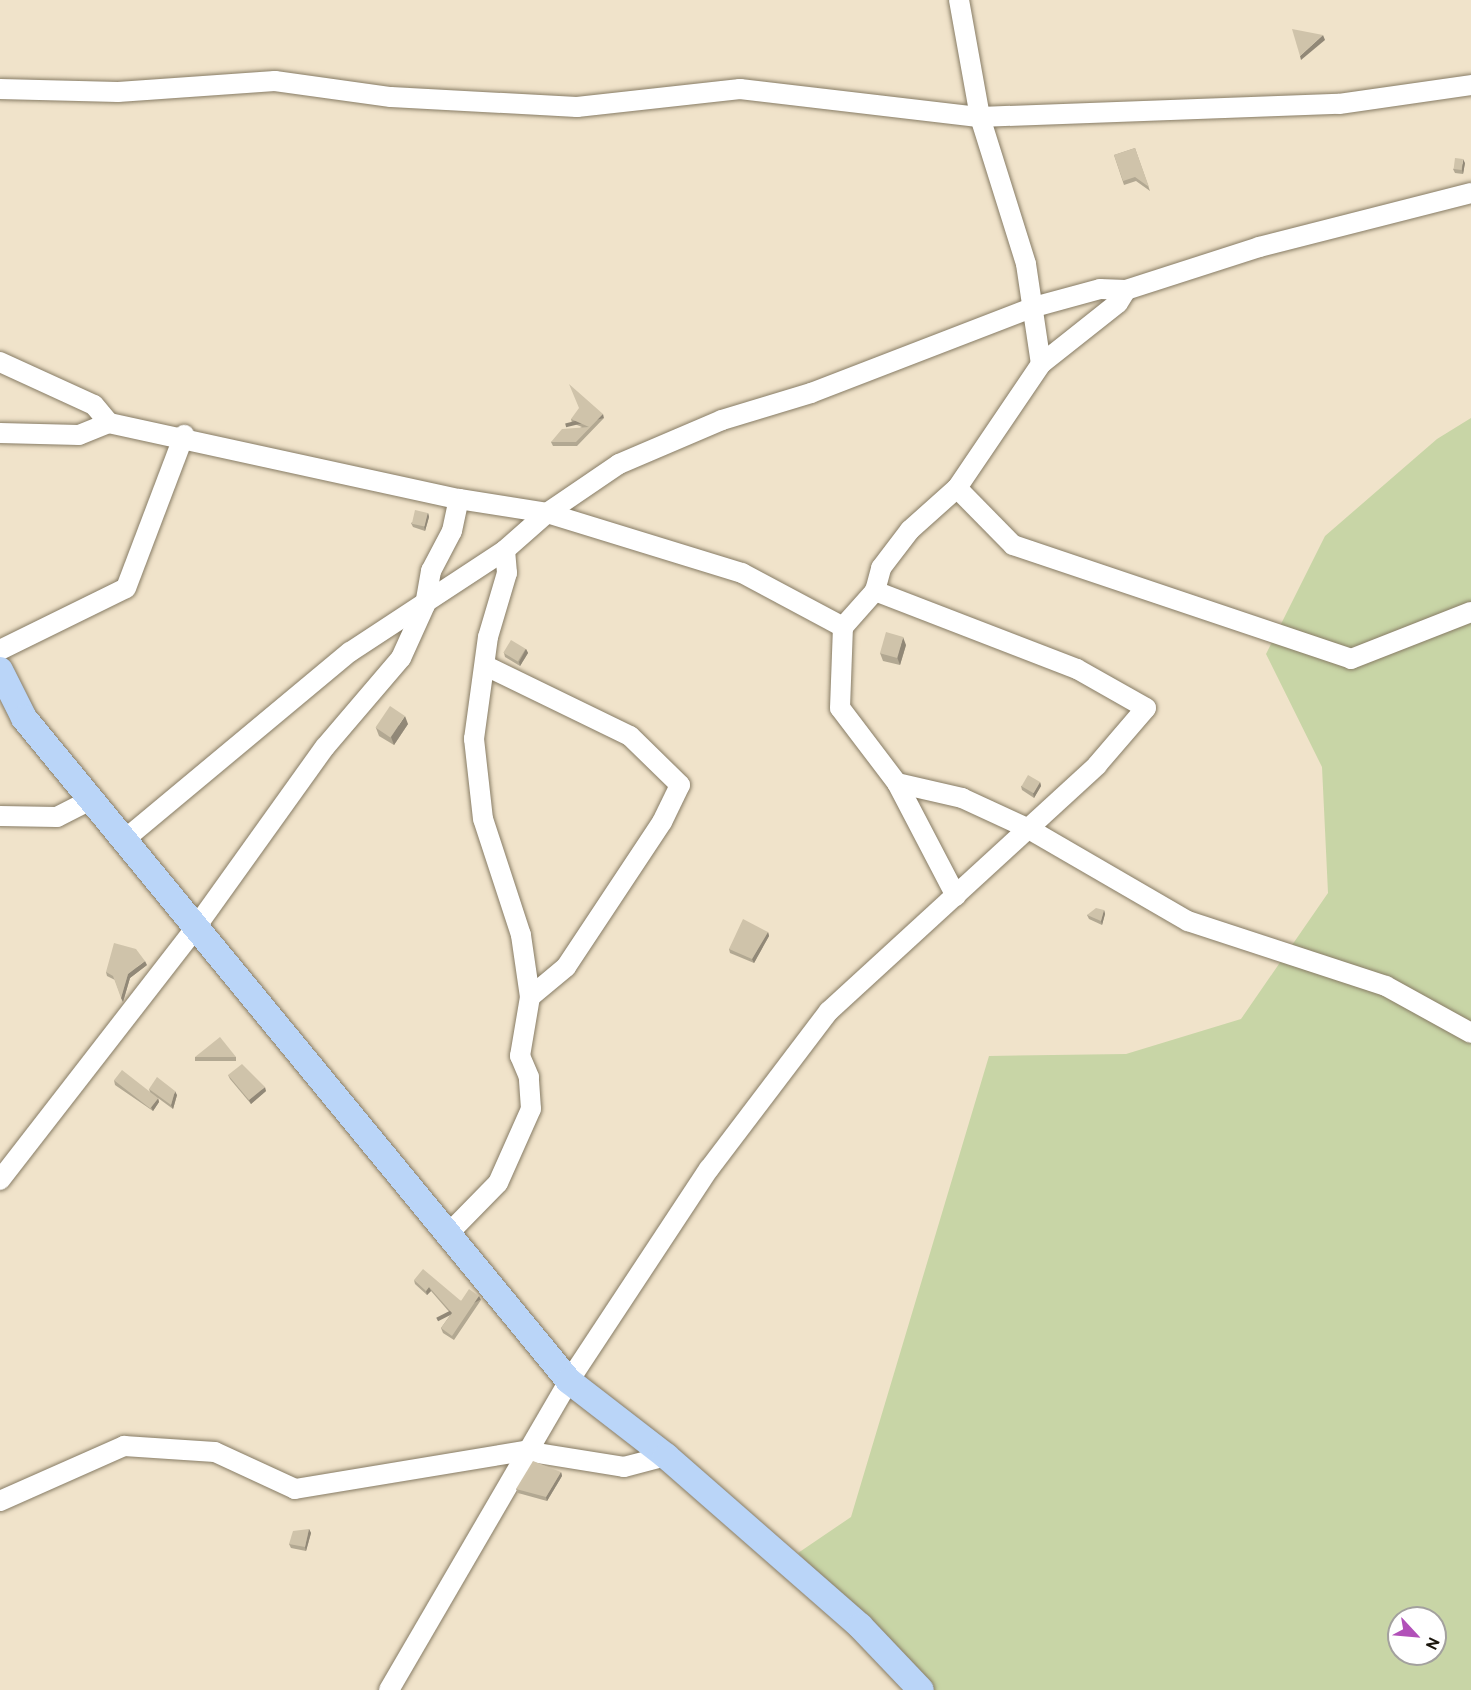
<!DOCTYPE html>
<html>
<head>
<meta charset="utf-8">
<style>
	body { margin:0 }
	#map { position:relative; width:1471px; height:1690px; overflow:hidden; background:#f0e3ca; font-family:Overpass,sans-serif }
	div>[style] { position:absolute }
	.green>* { inset:0; background:#c8d5a6 }
	.roads { filter:drop-shadow(0 0 2px #877c65) drop-shadow(0 0 2px #877c65) }
	.minor>* { height:20px; margin:-10px; padding:0 10px; transform-origin:10px; border-radius:10px; background:#fff }
	.major>* { height:26px; margin:-13px; padding:0 13px; transform-origin:13px; border-radius:13px; background:#bad5f8 }
	.wall>* { inset:0; background:#b2a892; transform-origin:0 0 }
	.shaded-wall>* { inset:0; background:#918877; transform-origin:0 0 }
	.building>* { inset:0; background:#cfc3aa; transform-origin:0 0 }
	span { translate:-50% -50%; white-space:nowrap; text-align:center; line-height:1.15; -webkit-text-stroke:6px #fff; paint-order:stroke }
	.north { position:absolute; left:1387px; top:1606px; width:60px; height:60px; box-sizing:border-box; background:#fff; border:2px solid #a3a19e; border-radius:50%; rotate:116deg; font-size:16px; font-weight:700; line-height:24px; text-align:center; color:#1a150c }
	.north::after { content:''; display:block; margin:auto; width:21px; height:27px; background:#b150b8; clip-path:polygon(50% 0,100% 100%,50% 72%,0 100%) }
</style>
</head>
<body>
<div id="map">
	<div class="green">
		<div style="clip-path:polygon(evenodd,1471px 418px,1471px 1690px,934px 1690px,798px 1553px,851px 1517px,989px 1056px,1126px 1054px,1241px 1019px,1328px 893px,1322px 767px,1266px 654px,1325px 536px,1437px 439px,1471px 418px,1399px 1618px,1435px 1618px,1435px 1654px,1399px 1654px,1399px 1618px)"></div>
	</div>
	<div class="roads">
		<div class="minor">
			<div style="left:959px;top:0;width:119px;rotate:79.8deg"></div>
			<div style="left:980px;top:117px;width:154px;rotate:72.6deg"></div>
			<div style="left:1026px;top:264px;width:101px;rotate:81.5deg"></div>
			<div style="left:0;top:89px;width:118px;rotate:1.5deg"></div>
			<div style="left:118px;top:92px;width:157px;rotate:-4deg"></div>
			<div style="left:275px;top:81px;width:117px;rotate:7.9deg"></div>
			<div style="left:391px;top:97px;width:186px;rotate:3.1deg"></div>
			<div style="left:577px;top:107px;width:164px;rotate:-6.3deg"></div>
			<div style="left:740px;top:89px;width:242px;rotate:6.7deg"></div>
			<div style="left:980px;top:117px;width:359px;rotate:-2.1deg"></div>
			<div style="left:1339px;top:104px;width:133px;rotate:-8.2deg"></div>
			<div style="left:0;top:362px;width:103px;rotate:24.6deg"></div>
			<div style="left:94px;top:405px;width:23px;rotate:50deg"></div>
			<div style="left:0;top:433px;width:79px;rotate:1.5deg"></div>
			<div style="left:79px;top:435px;width:32px;rotate:-22deg"></div>
			<div style="left:109px;top:423px;width:358px;rotate:12.3deg"></div>
			<div style="left:459px;top:499px;width:89px;rotate:9deg"></div>
			<div style="left:547px;top:513px;width:204px;rotate:17.1deg"></div>
			<div style="left:742px;top:573px;width:115px;rotate:28.1deg"></div>
			<div style="left:957px;top:488px;width:80px;rotate:45.5deg"></div>
			<div style="left:1013px;top:545px;width:357px;rotate:18.6deg"></div>
			<div style="left:1351px;top:659px;width:129px;rotate:-21.4deg"></div>
			<div style="left:0;top:650px;width:140px;rotate:-26.2deg"></div>
			<div style="left:126px;top:588px;width:164px;rotate:-69.2deg"></div>
			<div style="left:486px;top:666px;width:160px;rotate:25.9deg"></div>
			<div style="left:630px;top:736px;width:70px;rotate:44.4deg"></div>
			<div style="left:680px;top:785px;width:41px;rotate:115.9deg"></div>
			<div style="left:662px;top:822px;width:174px;rotate:123.5deg"></div>
			<div style="left:566px;top:967px;width:47px;rotate:140.2deg"></div>
			<div style="left:897px;top:783px;width:67px;rotate:13deg"></div>
			<div style="left:962px;top:798px;width:74px;rotate:24.8deg"></div>
			<div style="left:1029px;top:829px;width:184px;rotate:30.1deg"></div>
			<div style="left:1188px;top:921px;width:208px;rotate:18.2deg"></div>
			<div style="left:1386px;top:986px;width:97px;rotate:28.9deg"></div>
			<div style="left:0;top:816px;width:57px;rotate:1deg"></div>
			<div style="left:57px;top:817px;width:38px;rotate:-27deg"></div>
			<div style="left:124px;top:840px;width:294px;rotate:-39.8deg"></div>
			<div style="left:350px;top:652px;width:186px;rotate:-33.3deg"></div>
			<div style="left:505px;top:550px;width:56px;rotate:-41.4deg"></div>
			<div style="left:547px;top:513px;width:87px;rotate:-34.2deg"></div>
			<div style="left:619px;top:464px;width:112px;rotate:-23.1deg"></div>
			<div style="left:722px;top:420px;width:93px;rotate:-16.9deg"></div>
			<div style="left:811px;top:393px;width:239px;rotate:-21.1deg"></div>
			<div style="left:1034px;top:307px;width:68px;rotate:-15.3deg"></div>
			<div style="left:1100px;top:289px;width:26px;rotate:2deg"></div>
			<div style="left:1126px;top:290px;width:140px;rotate:-17.9deg"></div>
			<div style="left:1259px;top:247px;width:219px;rotate:-14.3deg"></div>
			<div style="left:956px;top:896px;width:127px;rotate:-117.6deg"></div>
			<div style="left:897px;top:783px;width:94px;rotate:-127.2deg"></div>
			<div style="left:840px;top:708px;width:81px;rotate:-87.9deg"></div>
			<div style="left:843px;top:627px;width:48px;rotate:-48.4deg"></div>
			<div style="left:875px;top:591px;width:24px;rotate:-75deg"></div>
			<div style="left:881px;top:568px;width:48px;rotate:-52.7deg"></div>
			<div style="left:910px;top:530px;width:63px;rotate:-41.8deg"></div>
			<div style="left:957px;top:488px;width:150px;rotate:-55.9deg"></div>
			<div style="left:1041px;top:364px;width:98px;rotate:-38.4deg"></div>
			<div style="left:1118px;top:303px;width:15px;rotate:-58deg"></div>
			<div style="left:0;top:1180px;width:320px;rotate:-52.2deg"></div>
			<div style="left:196px;top:927px;width:221px;rotate:-54.4deg"></div>
			<div style="left:325px;top:747px;width:117px;rotate:-49.5deg"></div>
			<div style="left:401px;top:658px;width:58px;rotate:-65.6deg"></div>
			<div style="left:425px;top:605px;width:35px;rotate:-80deg"></div>
			<div style="left:431px;top:571px;width:45px;rotate:-62.3deg"></div>
			<div style="left:452px;top:531px;width:33px;rotate:-78deg"></div>
			<div style="left:448px;top:1234px;width:71px;rotate:-45.6deg"></div>
			<div style="left:498px;top:1183px;width:81px;rotate:-66deg"></div>
			<div style="left:531px;top:1109px;width:32px;rotate:-94deg"></div>
			<div style="left:529px;top:1077px;width:23px;rotate:-113deg"></div>
			<div style="left:520px;top:1056px;width:60px;rotate:-80.4deg"></div>
			<div style="left:530px;top:997px;width:63px;rotate:-98.3deg"></div>
			<div style="left:521px;top:935px;width:122px;rotate:-108.1deg"></div>
			<div style="left:483px;top:819px;width:81px;rotate:-96.4deg"></div>
			<div style="left:474px;top:739px;width:103px;rotate:-82.2deg"></div>
			<div style="left:488px;top:637px;width:67px;rotate:-73.5deg"></div>
			<div style="left:507px;top:573px;width:23px;rotate:-95deg"></div>
			<div style="left:0;top:1501px;width:136px;rotate:-23.9deg"></div>
			<div style="left:124px;top:1446px;width:91px;rotate:3.8deg"></div>
			<div style="left:215px;top:1452px;width:88px;rotate:24.8deg"></div>
			<div style="left:295px;top:1489px;width:233px;rotate:-9.4deg"></div>
			<div style="left:525px;top:1451px;width:100px;rotate:9.2deg"></div>
			<div style="left:624px;top:1467px;width:43px;rotate:-14.7deg"></div>
			<div style="left:389px;top:1690px;width:358px;rotate:-59.8deg"></div>
			<div style="left:569px;top:1381px;width:254px;rotate:-56.6deg"></div>
			<div style="left:709px;top:1169px;width:198px;rotate:-52.8deg"></div>
			<div style="left:829px;top:1011px;width:364px;rotate:-42.5deg"></div>
			<div style="left:1097px;top:765px;width:75px;rotate:-49.3deg"></div>
			<div style="left:1146px;top:708px;width:79px;rotate:-150.5deg"></div>
			<div style="left:1077px;top:669px;width:217px;rotate:-158.9deg"></div>
		</div>
		<div class="major">
			<div style="left:0;top:670px;width:54px;rotate:63.4deg"></div>
			<div style="left:24px;top:718px;width:858px;rotate:50.58deg"></div>
			<div style="left:569px;top:1381px;width:123px;rotate:37.7deg"></div>
			<div style="left:666px;top:1456px;width:258px;rotate:41.2deg"></div>
			<div style="left:860px;top:1626px;width:88px;rotate:46.4deg"></div>
		</div>
	</div>
	<div class="wall">
		<div style="clip-path:polygon(1135px 148px,1150px 191px,1136px 181px,1124px 185px,1114px 155px)"></div>
		<div style="clip-path:polygon(1465px 163px,1463px 174px,1455px 173px,1453px 169px)"></div>
		<div style="clip-path:polygon(604px 418px,577px 446px,553px 446px,551px 442px,582px 427px,572px 423px,571px 419px)"></div>
		<div style="clip-path:polygon(428px 513px,429px 517px,425px 531px,413px 527px,411px 523px)"></div>
		<div style="clip-path:polygon(906px 645px,900px 665px,883px 661px,880px 653px)"></div>
		<div style="clip-path:polygon(526px 649px,528px 653px,520px 666px,505px 657px,504px 653px)"></div>
		<div style="clip-path:polygon(408px 724px,394px 745px,379px 736px,376px 728px)"></div>
		<div style="clip-path:polygon(1040px 782px,1041px 786px,1034px 798px,1022px 790px,1021px 786px)"></div>
		<div style="clip-path:polygon(1104px 910px,1105px 914px,1102px 925px,1089px 919px,1087px 915px)"></div>
		<div style="clip-path:polygon(768px 932px,769px 936px,754px 963px,730px 953px,729px 949px)"></div>
		<div style="clip-path:polygon(147px 965px,130px 978px,123px 1002px,115px 980px,107px 976px,106px 972px)"></div>
		<div style="left:195px;top:1057px;width:41px;height:4px"></div>
		<div style="clip-path:polygon(228px 1075px,266px 1091px,251px 1104px,230px 1079px)"></div>
		<div style="clip-path:polygon(114px 1080px,150px 1092px,149px 1089px,177px 1095px,173px 1109px,158px 1098px,159px 1102px,153px 1111px,115px 1085px)"></div>
		<div style="clip-path:polygon(414px 1280px,461px 1301px,479px 1296px,481px 1300px,454px 1340px,443px 1333px,441px 1328px,451px 1314px,431px 1291px,427px 1295px,415px 1284px)"></div>
		<div style="clip-path:polygon(561px 1472px,562px 1476px,547px 1501px,518px 1493px,516px 1489px)"></div>
		<div style="clip-path:polygon(309px 1529px,311px 1533px,306px 1551px,291px 1548px,289px 1544px)"></div>
	</div>
	<div class="shaded-wall">
		<div style="clip-path:polygon(1323px 35px,1325px 40px,1301px 60px,1300px 56px)"></div>
		<div style="clip-path:polygon(1463px 159px,1465px 163px,1463px 174px,1462px 170px)"></div>
		<div style="left:603px;top:414px;width:4px;height:39px;rotate:76deg"></div>
		<div style="clip-path:polygon(428px 513px,429px 517px,425px 531px,424px 526px)"></div>
		<div style="clip-path:polygon(903px 637px,906px 645px,900px 665px,897px 657px)"></div>
		<div style="clip-path:polygon(526px 649px,528px 653px,520px 666px,519px 662px)"></div>
		<div style="clip-path:polygon(405px 716px,408px 724px,394px 745px,391px 737px)"></div>
		<div style="clip-path:polygon(1040px 782px,1041px 786px,1034px 798px,1033px 793px)"></div>
		<div style="clip-path:polygon(1104px 910px,1105px 914px,1102px 925px,1101px 921px)"></div>
		<div style="clip-path:polygon(768px 932px,769px 936px,754px 963px,752px 959px)"></div>
		<div style="clip-path:polygon(145px 961px,147px 965px,130px 978px,123px 1002px,121px 998px,128px 974px)"></div>
		<div style="clip-path:polygon(265px 1087px,266px 1091px,251px 1104px,249px 1100px)"></div>
		<div style="clip-path:polygon(175px 1091px,177px 1095px,173px 1109px,171px 1105px)"></div>
		<div style="clip-path:polygon(158px 1098px,159px 1102px,153px 1111px,151px 1107px)"></div>
		<div style="clip-path:polygon(429px 1287px,431px 1291px,427px 1295px,426px 1291px)"></div>
		<div style="left:479px;top:1296px;width:4px;height:48px;rotate:63deg"></div>
		<div style="clip-path:polygon(561px 1472px,562px 1476px,547px 1501px,546px 1497px)"></div>
		<div style="clip-path:polygon(309px 1529px,311px 1533px,306px 1551px,305px 1547px)"></div>
	</div>
	<div class="building">
		<div style="clip-path:polygon(1292px 29px,1323px 35px,1300px 56px)"></div>
		<div style="clip-path:polygon(1135px 148px,1149px 187px,1135px 177px,1123px 181px,1114px 155px)"></div>
		<div style="left:1455px;top:158px;width:8px;height:11px;rotate:7deg"></div>
		<div style="clip-path:polygon(569px 384px,603px 414px,576px 442px,551px 442px,562px 429px,589px 427px,571px 419px,579px 408px)"></div>
		<div style="left:415px;top:510px;width:13px;height:14px;rotate:13deg"></div>
		<div style="left:886px;top:632px;width:18px;height:22px;rotate:16deg"></div>
		<div style="left:511px;top:640px;width:17px;height:15px;rotate:31deg"></div>
		<div style="left:390px;top:706px;width:18px;height:26px;rotate:34deg"></div>
		<div style="left:1028px;top:775px;width:14px;height:13px;rotate:30deg"></div>
		<div style="clip-path:polygon(1096px 908px,1104px 910px,1101px 921px,1087px 915px)"></div>
		<div style="clip-path:polygon(743px 919px,768px 932px,752px 959px,729px 949px)"></div>
		<div style="clip-path:polygon(114px 943px,136px 949px,145px 961px,128px 974px,121px 998px,113px 976px,106px 972px)"></div>
		<div style="clip-path:polygon(220px 1037px,236px 1057px,195px 1057px)"></div>
		<div style="clip-path:polygon(242px 1064px,265px 1087px,249px 1100px,228px 1075px)"></div>
		<div style="left:122px;top:1070px;width:46px;height:13px;rotate:38deg"></div>
		<div style="clip-path:polygon(157px 1077px,175px 1091px,171px 1105px,149px 1089px)"></div>
		<div style="clip-path:polygon(423px 1269px,461px 1301px,469px 1289px,479px 1296px,452px 1336px,441px 1328px,452px 1313px,429px 1287px,426px 1291px,414px 1280px)"></div>
		<div style="clip-path:polygon(533px 1461px,561px 1472px,546px 1497px,516px 1489px)"></div>
		<div style="clip-path:polygon(309px 1529px,305px 1547px,289px 1544px,293px 1531px)"></div>
	</div>
	<div class="north">N</div>
</div>
</body>
</html>
